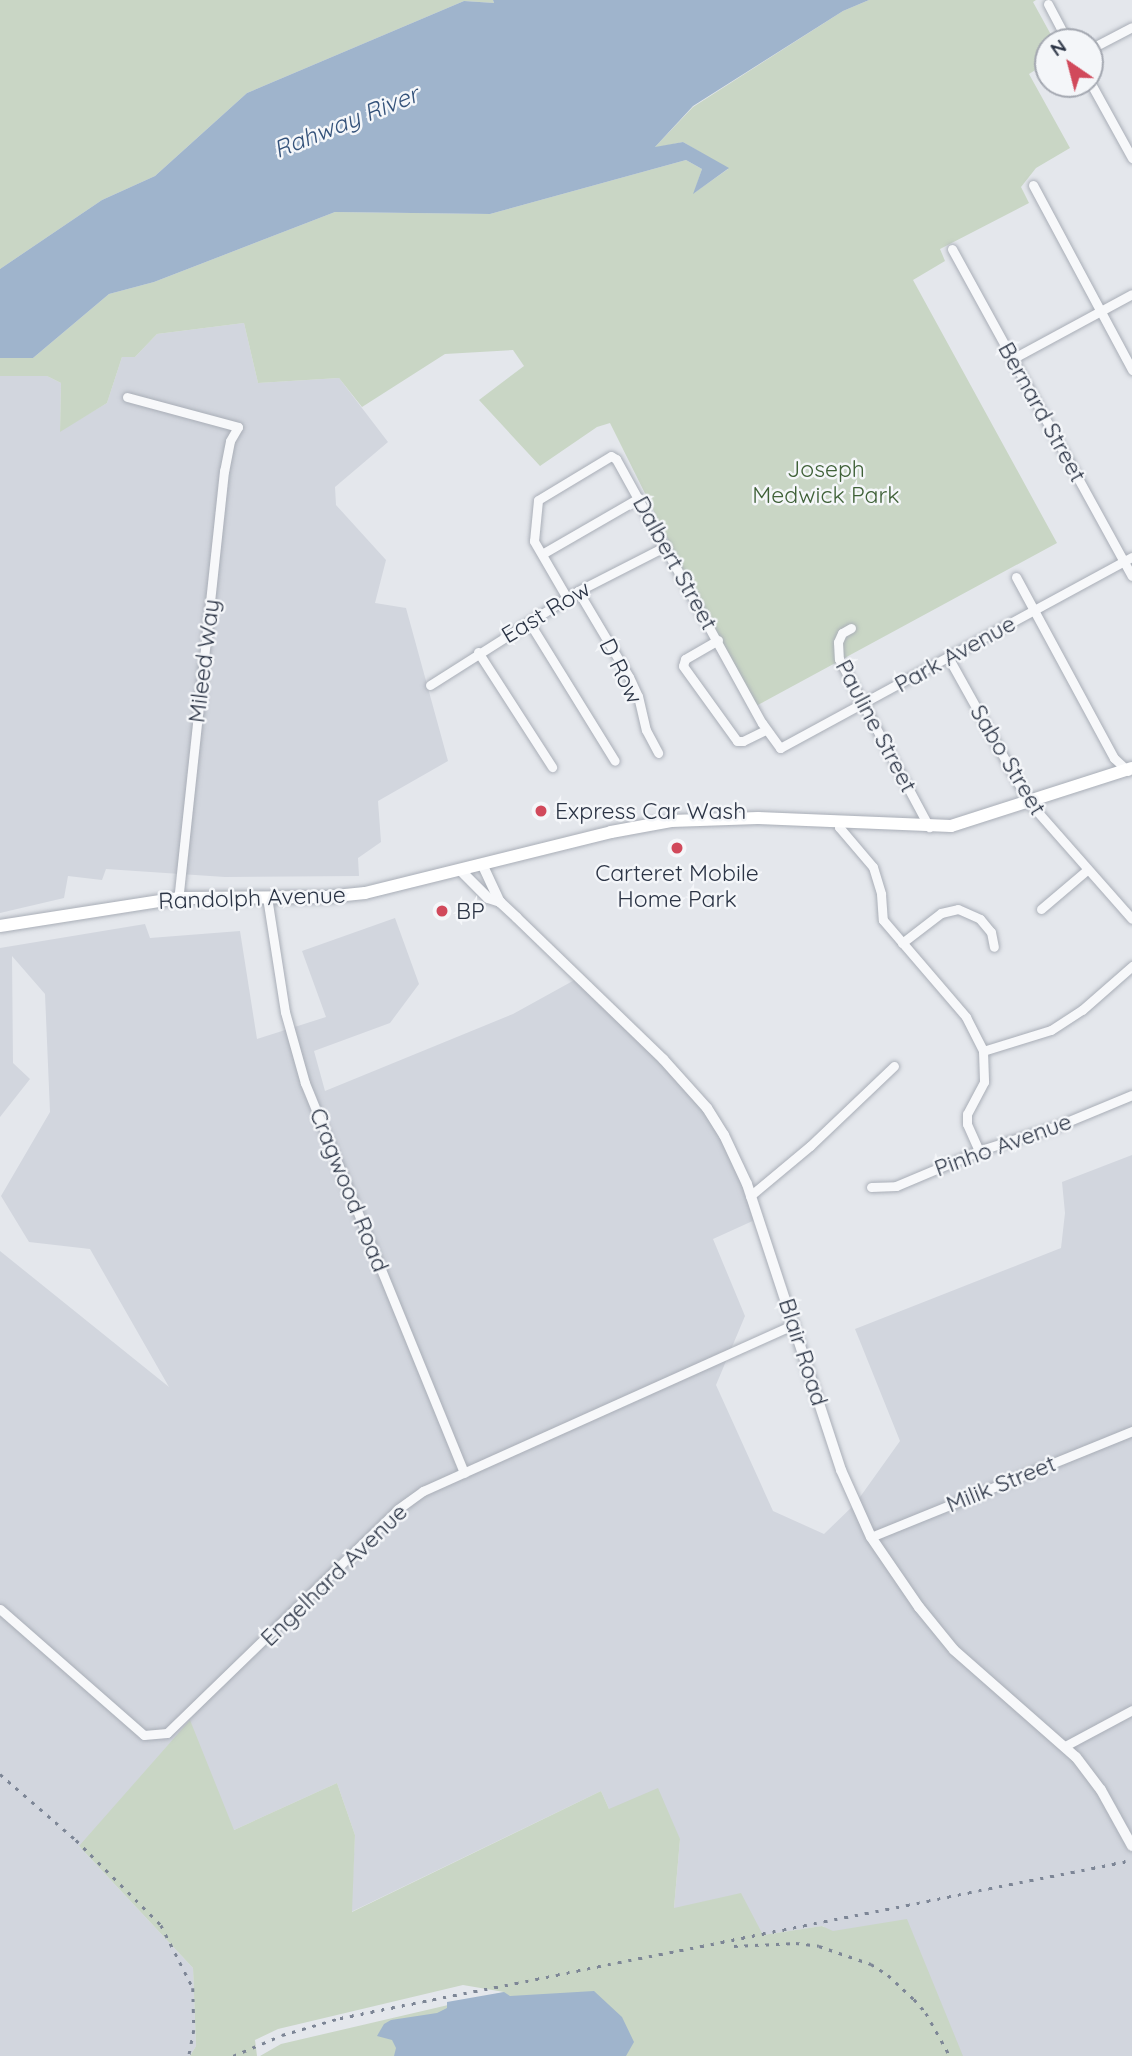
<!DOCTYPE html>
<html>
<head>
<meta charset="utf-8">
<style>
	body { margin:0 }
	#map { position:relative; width:1132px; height:2056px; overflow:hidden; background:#e4e7ec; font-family:Quicksand,sans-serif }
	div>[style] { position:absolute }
	.built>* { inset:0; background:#d2d6de }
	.green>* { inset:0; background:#c9d6c5 }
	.water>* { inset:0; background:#9fb4cc }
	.roads { filter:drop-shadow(0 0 2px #a9aeb7) drop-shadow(0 0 2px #a9aeb7) }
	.minor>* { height:9px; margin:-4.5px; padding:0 4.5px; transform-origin:4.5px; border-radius:4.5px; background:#f7f8fa }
	.tertiary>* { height:10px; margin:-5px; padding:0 5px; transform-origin:5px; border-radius:5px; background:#f7f8fa }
	.secondary>* { height:12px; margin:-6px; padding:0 6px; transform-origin:6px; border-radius:6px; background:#fff }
	.rail>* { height:2.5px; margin-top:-1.25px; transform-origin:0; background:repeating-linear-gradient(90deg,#7d8696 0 3.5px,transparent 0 10.5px) }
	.dots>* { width:19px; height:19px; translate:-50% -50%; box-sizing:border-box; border:4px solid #f4f6f9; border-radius:50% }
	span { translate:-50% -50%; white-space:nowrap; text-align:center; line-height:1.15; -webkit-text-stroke:5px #f4f6f9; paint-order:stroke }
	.street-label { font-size:23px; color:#2b3445 }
	.park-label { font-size:23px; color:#3f6138 }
	.poi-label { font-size:23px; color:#2b3445 }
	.left { translate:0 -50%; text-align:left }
	.water-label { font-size:24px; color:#34527a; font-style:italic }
	.north { position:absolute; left:1034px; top:28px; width:70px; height:70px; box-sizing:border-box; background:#f4f6f9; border:2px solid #a4a8b1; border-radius:50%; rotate:325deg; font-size:19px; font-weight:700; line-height:28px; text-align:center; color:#2b3445 }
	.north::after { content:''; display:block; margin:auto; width:24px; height:32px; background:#d1495b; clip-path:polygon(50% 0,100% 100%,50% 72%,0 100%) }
</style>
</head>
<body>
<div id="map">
	<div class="built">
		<div style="clip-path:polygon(244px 323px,258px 383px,339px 378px,388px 442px,335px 487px,336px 505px,386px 560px,375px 603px,406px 608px,448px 761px,378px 801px,381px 842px,358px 858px,359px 876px,225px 877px,106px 869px,102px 880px,68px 876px,64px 898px,0 913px,0 376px,47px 376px,61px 383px,60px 431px,107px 403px,122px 357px,135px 357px,157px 334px)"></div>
		<div style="clip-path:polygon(395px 918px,419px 984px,390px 1023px,314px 1051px,325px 1091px,513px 1014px,580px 977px,717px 1121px,757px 1219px,713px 1239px,745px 1316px,716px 1385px,773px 1511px,824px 1534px,855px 1504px,900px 1441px,855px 1329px,1061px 1248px,1065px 1213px,1062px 1182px,1132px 1155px,1132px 2056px,960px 2056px,823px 1926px,763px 1935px,674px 1908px,680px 1839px,609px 1809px,601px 1791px,351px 1912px,355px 1835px,337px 1783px,234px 1830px,79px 1846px,193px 1968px,196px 2046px,190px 2056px,0 2056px,0 1251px,169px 1387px,90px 1249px,29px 1242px,1px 1196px,50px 1112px,45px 994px,12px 956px,13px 1063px,30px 1079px,0 1117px,0 948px,145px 924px,150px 938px,240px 931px,257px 1039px,326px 1017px,302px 951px)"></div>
	</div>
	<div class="green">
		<div style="clip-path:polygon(0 0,493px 0,494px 3px,464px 1px,247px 93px,155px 176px,102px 200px,0 269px)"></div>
		<div style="clip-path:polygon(869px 0,1036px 0,1033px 2px,1055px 42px,1048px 42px,1048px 62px,1029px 74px,1070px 148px,1036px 168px,1021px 187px,1029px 203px,940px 249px,945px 261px,913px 280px,1057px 543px,756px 706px,718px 640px,610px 423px,597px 427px,540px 466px,479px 400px,524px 366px,513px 350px,445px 354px,362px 407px,339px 378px,258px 383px,244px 323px,157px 334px,135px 357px,122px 357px,107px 403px,60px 432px,61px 383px,47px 376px,0 376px,0 358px,33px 358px,109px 294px,154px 282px,335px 212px,490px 214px,686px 160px,702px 169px,694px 193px,728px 169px,683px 142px,654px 148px,693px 107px,843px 11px)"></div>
		<div style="clip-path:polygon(190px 1720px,234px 1830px,337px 1783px,355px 1835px,352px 1912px,601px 1791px,609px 1809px,658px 1788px,680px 1839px,674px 1908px,741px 1893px,763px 1935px,822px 1926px,833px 1931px,907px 1919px,963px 2056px,260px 2056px,281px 2044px,504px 1992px,463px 1985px,278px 2029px,255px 2040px,257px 2056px,190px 2056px,196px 2046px,193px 1968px,79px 1846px)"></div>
	</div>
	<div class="water">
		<div style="clip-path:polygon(493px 0,869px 0,843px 11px,693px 106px,655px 147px,683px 142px,729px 168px,693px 194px,702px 169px,686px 160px,490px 214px,335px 212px,154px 282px,109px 294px,33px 358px,0 358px,0 269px,102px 200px,155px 176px,247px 93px,464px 1px,494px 3px)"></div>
		<div style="clip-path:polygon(594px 1991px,622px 2017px,634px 2042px,626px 2056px,394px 2056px,396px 2048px,392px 2040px,377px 2036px,384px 2024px,391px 2020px,437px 2013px,447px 2008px,447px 2002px,504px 1992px,510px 1996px)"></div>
	</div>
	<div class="roads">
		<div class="minor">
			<div style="left:1048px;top:4px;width:43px;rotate:62.2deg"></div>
			<div style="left:1090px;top:49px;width:47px;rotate:-27.6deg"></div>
			<div style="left:1090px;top:82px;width:87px;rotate:61.1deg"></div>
			<div style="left:1033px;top:185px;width:210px;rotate:61.8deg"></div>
			<div style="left:952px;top:249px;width:373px;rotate:61.2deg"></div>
			<div style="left:1012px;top:359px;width:136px;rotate:-28.4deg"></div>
			<div style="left:127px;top:397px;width:115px;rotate:15.1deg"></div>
			<div style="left:238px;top:427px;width:16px;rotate:120deg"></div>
			<div style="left:230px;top:441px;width:31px;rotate:101deg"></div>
			<div style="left:224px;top:471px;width:429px;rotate:96.1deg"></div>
			<div style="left:542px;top:554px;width:112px;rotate:-30deg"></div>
			<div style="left:1016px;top:577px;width:206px;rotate:61.6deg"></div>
			<div style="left:1114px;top:758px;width:19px;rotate:43deg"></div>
			<div style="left:578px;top:591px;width:100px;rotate:59.3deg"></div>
			<div style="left:629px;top:677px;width:21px;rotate:65deg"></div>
			<div style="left:638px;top:696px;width:35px;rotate:77deg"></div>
			<div style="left:646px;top:730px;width:26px;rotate:62deg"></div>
			<div style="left:567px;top:598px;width:66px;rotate:-120.1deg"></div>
			<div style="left:534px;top:541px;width:41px;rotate:-84.4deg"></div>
			<div style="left:538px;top:500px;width:85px;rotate:-31.1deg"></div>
			<div style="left:611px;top:456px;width:6px;rotate:31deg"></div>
			<div style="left:616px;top:459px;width:302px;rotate:61.1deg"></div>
			<div style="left:762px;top:723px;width:31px;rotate:54deg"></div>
			<div style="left:780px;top:748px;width:400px;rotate:-28.5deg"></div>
			<div style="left:529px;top:622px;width:163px;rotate:58.3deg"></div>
			<div style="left:851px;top:628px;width:10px;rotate:151deg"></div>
			<div style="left:842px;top:633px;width:10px;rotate:114deg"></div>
			<div style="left:838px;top:642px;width:17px;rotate:87deg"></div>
			<div style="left:839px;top:659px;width:191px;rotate:61.8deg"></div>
			<div style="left:718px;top:640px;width:38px;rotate:150deg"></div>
			<div style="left:685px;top:659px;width:7px;rotate:106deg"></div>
			<div style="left:683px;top:666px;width:92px;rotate:54.2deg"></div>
			<div style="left:737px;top:741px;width:6px"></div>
			<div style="left:743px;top:741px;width:25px;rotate:-26deg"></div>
			<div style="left:478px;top:652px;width:137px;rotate:57.2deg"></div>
			<div style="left:948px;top:657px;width:165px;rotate:60.9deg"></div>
			<div style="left:1028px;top:801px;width:157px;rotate:48.6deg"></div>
			<div style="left:430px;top:685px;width:175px;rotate:-32.4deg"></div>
			<div style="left:578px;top:591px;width:99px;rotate:-27.1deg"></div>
			<div style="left:839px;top:821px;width:6px;rotate:90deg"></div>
			<div style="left:839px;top:827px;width:52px;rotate:49.6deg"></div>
			<div style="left:873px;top:867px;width:28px;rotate:73deg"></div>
			<div style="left:881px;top:894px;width:26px;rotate:86deg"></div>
			<div style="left:883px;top:920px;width:128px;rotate:49.4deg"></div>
			<div style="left:966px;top:1017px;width:38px;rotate:63deg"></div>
			<div style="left:983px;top:1051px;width:31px;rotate:88deg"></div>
			<div style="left:984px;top:1082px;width:36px;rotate:118deg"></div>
			<div style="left:967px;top:1114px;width:10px;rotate:90deg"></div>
			<div style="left:967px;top:1124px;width:30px;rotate:66deg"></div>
			<div style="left:267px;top:897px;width:116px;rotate:81.1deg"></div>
			<div style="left:285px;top:1012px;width:74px;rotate:74.3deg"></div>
			<div style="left:305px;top:1083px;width:421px;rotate:67.8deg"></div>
			<div style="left:1041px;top:909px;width:60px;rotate:-40.3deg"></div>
			<div style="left:902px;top:943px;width:49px;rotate:-37.6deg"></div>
			<div style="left:941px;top:913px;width:17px;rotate:-13deg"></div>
			<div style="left:958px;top:909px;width:24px;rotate:24deg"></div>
			<div style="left:980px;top:919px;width:17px;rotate:50deg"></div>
			<div style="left:991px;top:932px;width:15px;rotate:79deg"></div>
			<div style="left:983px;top:1051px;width:71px;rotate:-17.2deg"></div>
			<div style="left:1051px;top:1030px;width:37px;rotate:-33deg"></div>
			<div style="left:1082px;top:1010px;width:67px;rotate:-41.3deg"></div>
			<div style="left:871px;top:1187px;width:25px;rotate:-2deg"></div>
			<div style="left:896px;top:1186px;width:95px;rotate:-22.8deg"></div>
			<div style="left:984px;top:1149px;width:77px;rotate:-17.5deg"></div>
			<div style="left:1057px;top:1126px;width:81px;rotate:-22.5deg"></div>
			<div style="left:750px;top:1196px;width:78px;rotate:-39.8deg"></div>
			<div style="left:810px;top:1146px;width:116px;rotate:-43.6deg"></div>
			<div style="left:871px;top:1537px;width:282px;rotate:-22.1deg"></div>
			<div style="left:0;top:1609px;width:191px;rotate:41.2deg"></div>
			<div style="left:144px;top:1735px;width:23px;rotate:-5deg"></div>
			<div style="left:167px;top:1733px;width:322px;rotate:-44.1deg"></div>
			<div style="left:398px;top:1509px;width:31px;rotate:-36deg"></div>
			<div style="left:423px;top:1491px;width:407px;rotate:-24.2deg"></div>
			<div style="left:1065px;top:1746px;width:76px;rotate:-28.2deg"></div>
		</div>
		<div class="tertiary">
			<div style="left:483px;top:866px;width:40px;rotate:65deg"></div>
			<div style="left:461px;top:871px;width:38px;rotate:45deg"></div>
			<div style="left:488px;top:898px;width:13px;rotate:18deg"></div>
			<div style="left:500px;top:902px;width:23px;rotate:43deg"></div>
			<div style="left:517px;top:918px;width:203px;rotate:44deg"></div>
			<div style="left:663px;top:1059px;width:66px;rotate:48.1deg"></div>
			<div style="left:707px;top:1108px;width:32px;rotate:58deg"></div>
			<div style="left:724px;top:1135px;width:54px;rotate:64.9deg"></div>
			<div style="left:747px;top:1184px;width:301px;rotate:71.8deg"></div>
			<div style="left:841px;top:1470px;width:73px;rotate:65.9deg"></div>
			<div style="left:871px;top:1537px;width:85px;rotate:55.6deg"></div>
			<div style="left:919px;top:1607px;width:55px;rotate:50.9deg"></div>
			<div style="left:954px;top:1650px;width:162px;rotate:41.3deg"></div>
			<div style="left:1076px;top:1757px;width:41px;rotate:52.9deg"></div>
			<div style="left:1101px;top:1790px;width:64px;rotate:61deg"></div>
		</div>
		<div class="secondary">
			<div style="left:0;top:926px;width:180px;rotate:-8.9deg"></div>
			<div style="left:178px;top:898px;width:148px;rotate:-0.4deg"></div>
			<div style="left:326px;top:897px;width:39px;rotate:-6deg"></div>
			<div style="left:365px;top:893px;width:253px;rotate:-13.9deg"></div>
			<div style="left:611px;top:832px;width:61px;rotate:-10.4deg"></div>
			<div style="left:671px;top:821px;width:87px;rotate:-2deg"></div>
			<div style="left:758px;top:818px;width:193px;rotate:2.4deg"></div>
			<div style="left:951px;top:826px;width:190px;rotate:-17.8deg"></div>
		</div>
	</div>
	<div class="rail">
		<div style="left:0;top:1774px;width:101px;rotate:41deg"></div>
		<div style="left:76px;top:1840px;width:120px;rotate:45deg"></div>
		<div style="left:161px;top:1925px;width:71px;rotate:63.1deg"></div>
		<div style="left:193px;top:1988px;width:42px;rotate:88.6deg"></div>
		<div style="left:194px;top:2030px;width:26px;rotate:101deg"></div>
		<div style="left:734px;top:1946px;width:62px;rotate:-2.8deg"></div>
		<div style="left:796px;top:1943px;width:23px;rotate:7deg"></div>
		<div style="left:819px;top:1946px;width:55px;rotate:19.1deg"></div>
		<div style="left:871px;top:1964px;width:20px;rotate:33deg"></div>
		<div style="left:888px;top:1975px;width:35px;rotate:43deg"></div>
		<div style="left:914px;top:1999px;width:18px;rotate:49deg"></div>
		<div style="left:926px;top:2013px;width:49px;rotate:60.8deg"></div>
		<div style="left:233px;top:2056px;width:53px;rotate:-23.2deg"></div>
		<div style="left:282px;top:2035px;width:60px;rotate:-16.3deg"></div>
		<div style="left:340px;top:2018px;width:808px;rotate:-11.28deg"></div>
	</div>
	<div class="dots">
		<div style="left:541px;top:811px;background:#d1495b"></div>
		<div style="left:677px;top:848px;background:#d1495b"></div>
		<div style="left:442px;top:911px;background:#d1495b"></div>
	</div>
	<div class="street-label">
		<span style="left:1042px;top:412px;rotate:61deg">Bernard Street</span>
		<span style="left:675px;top:563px;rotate:61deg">Dalbert Street</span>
		<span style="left:546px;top:612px;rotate:-31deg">East Row</span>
		<span style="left:955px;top:654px;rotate:-29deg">Park Avenue</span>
		<span style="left:204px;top:661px;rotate:-83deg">Mileed Way</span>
		<span style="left:621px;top:671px;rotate:64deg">D Row</span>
		<span style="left:876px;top:726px;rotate:62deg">Pauline Street</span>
		<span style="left:1008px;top:760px;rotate:59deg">Sabo Street</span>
		<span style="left:252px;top:898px;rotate:-2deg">Randolph Avenue</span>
		<span style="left:1003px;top:1145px;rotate:-20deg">Pinho Avenue</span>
		<span style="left:349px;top:1190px;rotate:68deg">Cragwood Road</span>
		<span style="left:803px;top:1352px;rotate:72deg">Blair Road</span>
		<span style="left:1001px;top:1484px;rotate:-22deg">Milik Street</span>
		<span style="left:334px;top:1575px;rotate:-44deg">Engelhard Avenue</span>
	</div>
	<div class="park-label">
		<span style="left:826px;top:482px">Joseph<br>Medwick Park</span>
	</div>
	<div class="poi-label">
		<span class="left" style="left:555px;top:811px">Express Car Wash</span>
		<span style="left:677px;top:886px">Carteret Mobile<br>Home Park</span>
		<span class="left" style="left:456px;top:911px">BP</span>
	</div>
	<div class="water-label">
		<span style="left:346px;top:122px;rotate:-22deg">Rahway River</span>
	</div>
	<div class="north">N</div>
</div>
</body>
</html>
